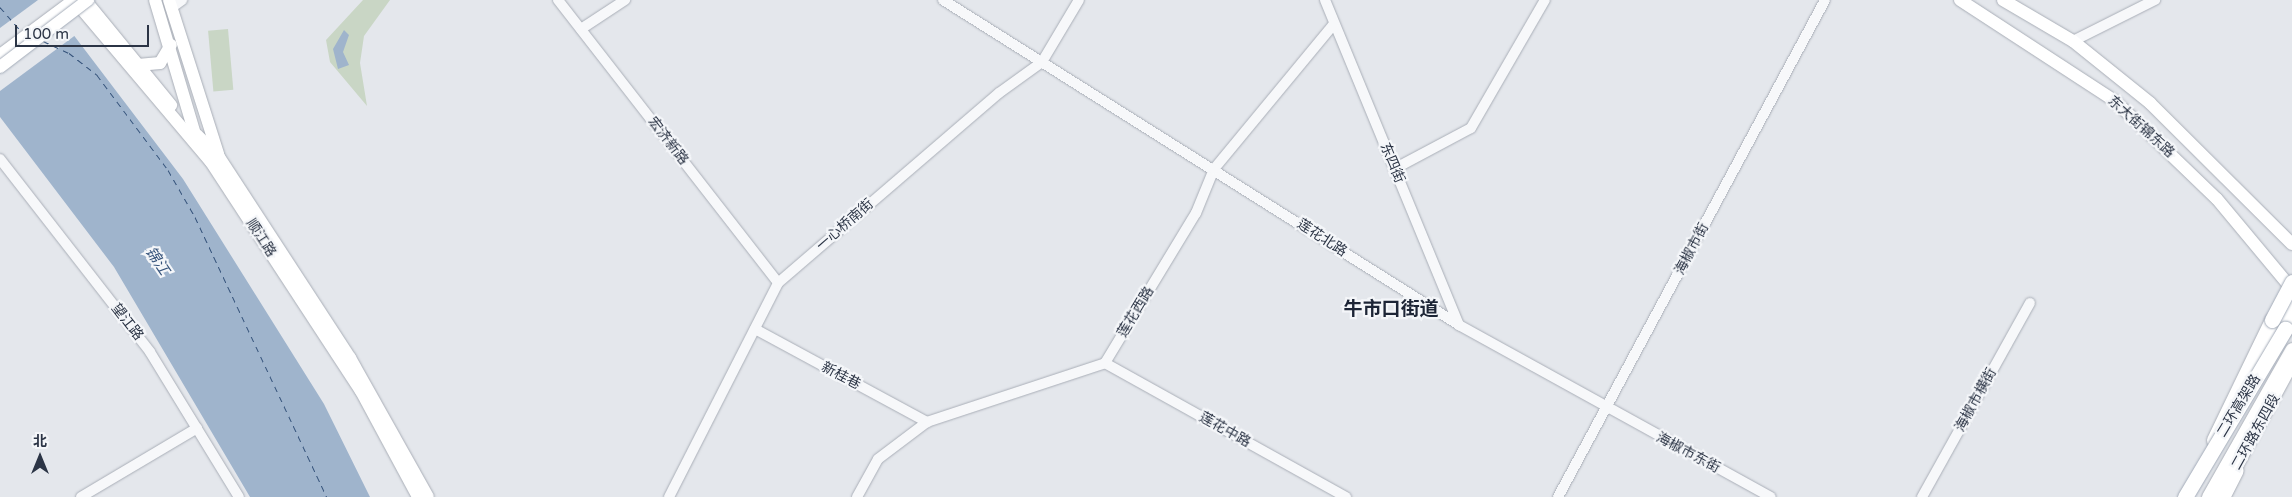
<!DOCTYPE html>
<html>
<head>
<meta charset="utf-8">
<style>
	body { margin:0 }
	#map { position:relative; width:2292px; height:497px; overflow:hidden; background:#e4e7ec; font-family:"Varela Round","Noto Sans SC",sans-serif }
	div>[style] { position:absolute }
	.green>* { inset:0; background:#c9d6c5; transform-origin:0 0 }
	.water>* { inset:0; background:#9fb4cc }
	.pier>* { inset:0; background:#e4e7ec }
	.ferry>* { height:1px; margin-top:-0.5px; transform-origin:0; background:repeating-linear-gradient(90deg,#34527a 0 6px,transparent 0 11px) }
	.roads { filter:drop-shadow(0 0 1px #a9aeb7) drop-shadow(0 0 1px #a9aeb7) }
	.minor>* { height:10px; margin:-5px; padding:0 5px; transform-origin:5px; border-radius:5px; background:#f7f8fa }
	.major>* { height:12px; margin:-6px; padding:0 6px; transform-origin:6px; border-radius:6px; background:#fff }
	.highway>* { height:15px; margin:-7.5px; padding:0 7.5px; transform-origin:7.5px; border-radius:7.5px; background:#fff }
	.bridges { filter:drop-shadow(0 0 1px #a3abb8) drop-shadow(0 0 1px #a3abb8) }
	.major-bridge>* { height:12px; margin:-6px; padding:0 6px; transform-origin:6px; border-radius:6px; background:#fff }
	.highway-bridge>* { height:15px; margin:-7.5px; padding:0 7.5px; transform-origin:7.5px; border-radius:7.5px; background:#fff }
	span { translate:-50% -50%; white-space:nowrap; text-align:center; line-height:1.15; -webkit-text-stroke:4.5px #f4f6f9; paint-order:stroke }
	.street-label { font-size:14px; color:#2b3445 }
	.water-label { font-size:15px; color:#34527a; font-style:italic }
	.district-label { font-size:19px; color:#1d2536; font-weight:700 }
	.north { position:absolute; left:15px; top:432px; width:50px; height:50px; -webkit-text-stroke:4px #f4f6f9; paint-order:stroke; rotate:0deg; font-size:14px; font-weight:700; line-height:20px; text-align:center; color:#2b3445 }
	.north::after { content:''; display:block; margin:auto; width:18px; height:22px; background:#2b3445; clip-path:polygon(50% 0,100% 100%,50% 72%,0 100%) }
	.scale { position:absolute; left:15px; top:25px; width:134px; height:22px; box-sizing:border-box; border:2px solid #2b3445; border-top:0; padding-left:6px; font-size:15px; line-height:18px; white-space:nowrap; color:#2b3445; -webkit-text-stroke:4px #f4f6f9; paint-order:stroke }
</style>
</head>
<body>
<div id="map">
	<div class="green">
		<div style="clip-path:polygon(363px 0,390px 0,364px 36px,360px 63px,367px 106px,330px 62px,326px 40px)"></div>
		<div style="left:228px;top:29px;width:61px;height:20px;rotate:85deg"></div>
	</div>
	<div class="water">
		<div style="clip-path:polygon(0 0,47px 0,183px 179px,324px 404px,370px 497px,250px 497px,114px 267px,0 117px)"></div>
		<div style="clip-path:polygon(344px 30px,349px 35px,343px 52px,349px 65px,338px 69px,333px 49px)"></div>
	</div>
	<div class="pier">
		<div style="clip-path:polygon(38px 0,50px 0,77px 34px,0 91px,0 28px)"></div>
	</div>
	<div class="ferry">
		<div style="left:0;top:7px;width:32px;rotate:49deg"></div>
		<div style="left:43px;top:41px;width:29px;rotate:25deg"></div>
		<div style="left:69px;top:53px;width:36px;rotate:38deg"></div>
		<div style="left:97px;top:75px;width:119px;rotate:53.2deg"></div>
		<div style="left:168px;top:170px;width:54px;rotate:60.1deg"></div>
		<div style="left:195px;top:217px;width:310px;rotate:64.8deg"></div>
	</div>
	<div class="roads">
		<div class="minor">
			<div style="left:558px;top:0;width:358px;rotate:52.1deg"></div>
			<div style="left:943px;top:0;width:610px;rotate:32.2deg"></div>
			<div style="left:1459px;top:325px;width:356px;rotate:28.9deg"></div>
			<div style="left:1325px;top:0;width:352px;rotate:67.6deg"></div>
			<div style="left:171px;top:8px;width:14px;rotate:-36deg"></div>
			<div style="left:581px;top:29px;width:53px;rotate:-33.4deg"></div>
			<div style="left:2073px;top:41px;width:92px;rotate:-26.6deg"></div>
			<div style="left:0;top:159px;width:244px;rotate:52.1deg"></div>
			<div style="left:150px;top:352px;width:170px;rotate:58.5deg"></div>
			<div style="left:1394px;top:169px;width:87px;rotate:-28deg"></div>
			<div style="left:1471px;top:128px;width:148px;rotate:-60deg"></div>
			<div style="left:755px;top:329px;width:196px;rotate:28.4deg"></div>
			<div style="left:1105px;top:363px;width:276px;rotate:29.1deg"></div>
			<div style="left:81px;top:497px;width:135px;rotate:-30.7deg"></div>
			<div style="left:669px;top:497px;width:240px;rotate:-63deg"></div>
			<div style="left:778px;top:283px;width:291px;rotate:-40.7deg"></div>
			<div style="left:999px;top:93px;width:53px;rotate:-35.8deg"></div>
			<div style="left:1042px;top:62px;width:72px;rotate:-59.2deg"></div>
			<div style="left:857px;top:497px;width:43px;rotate:-61.1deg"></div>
			<div style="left:878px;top:459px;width:61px;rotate:-37.1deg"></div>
			<div style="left:927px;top:422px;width:188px;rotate:-18.3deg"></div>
			<div style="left:1105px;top:363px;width:175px;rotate:-58.8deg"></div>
			<div style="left:1196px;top:213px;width:48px;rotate:-67.8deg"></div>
			<div style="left:1214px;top:169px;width:188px;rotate:-50.4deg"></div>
			<div style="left:1558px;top:497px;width:564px;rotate:-61.75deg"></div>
			<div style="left:1922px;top:497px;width:222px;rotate:-60.9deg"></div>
		</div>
		<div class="major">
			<div style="left:74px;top:0;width:212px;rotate:49.8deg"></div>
			<div style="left:211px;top:162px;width:274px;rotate:56.8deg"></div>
			<div style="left:361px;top:391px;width:120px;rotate:61.7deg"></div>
			<div style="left:85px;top:0;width:136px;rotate:50.7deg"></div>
			<div style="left:155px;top:0;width:150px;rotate:73.4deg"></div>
			<div style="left:169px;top:0;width:162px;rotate:72.3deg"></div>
			<div style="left:1960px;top:0;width:185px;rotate:33.1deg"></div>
			<div style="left:2115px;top:101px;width:141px;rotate:43.9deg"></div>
			<div style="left:2217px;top:199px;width:117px;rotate:50.2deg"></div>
			<div style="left:2003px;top:0;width:81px;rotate:30.4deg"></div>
			<div style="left:2073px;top:41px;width:99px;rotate:38.8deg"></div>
			<div style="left:2150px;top:103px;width:200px;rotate:44.8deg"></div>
			<div style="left:0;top:55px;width:92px;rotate:-36.6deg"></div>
			<div style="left:138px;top:65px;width:22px;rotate:-5deg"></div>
			<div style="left:160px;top:63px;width:21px;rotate:-59deg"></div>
			<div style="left:197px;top:135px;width:31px;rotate:45deg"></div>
			<div style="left:219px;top:157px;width:240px;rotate:56.9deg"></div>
			<div style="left:350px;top:358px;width:159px;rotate:60.7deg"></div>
			<div style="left:2281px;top:323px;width:25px;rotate:-63deg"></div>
			<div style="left:2231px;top:477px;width:128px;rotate:-61.6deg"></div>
		</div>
		<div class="highway">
			<div style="left:2285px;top:329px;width:17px;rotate:-65deg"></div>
			<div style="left:2214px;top:440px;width:133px;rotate:-64.2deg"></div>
			<div style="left:2209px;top:497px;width:169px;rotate:-60.5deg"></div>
			<div style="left:2222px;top:497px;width:30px;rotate:-63deg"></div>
		</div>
	</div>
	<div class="bridges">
		<div class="major-bridge">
			<div style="left:0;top:67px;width:111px;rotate:-37.3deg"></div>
		</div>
		<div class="highway-bridge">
			<div style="left:2272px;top:320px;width:43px;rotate:-62.2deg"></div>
			<div style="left:2185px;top:497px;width:196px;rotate:-59.2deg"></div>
		</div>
	</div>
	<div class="street-label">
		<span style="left:2141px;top:127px;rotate:42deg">东大街锦东路</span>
		<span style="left:668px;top:141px;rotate:52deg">宏济新路</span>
		<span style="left:1392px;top:163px;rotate:67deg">东四街</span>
		<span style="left:845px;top:225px;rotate:-41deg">一心桥南街</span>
		<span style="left:261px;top:238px;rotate:57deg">顺江路</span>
		<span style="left:1322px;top:238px;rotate:33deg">莲花北路</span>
		<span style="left:1692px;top:249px;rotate:-62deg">海椒市街</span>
		<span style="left:1136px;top:312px;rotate:-59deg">莲花西路</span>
		<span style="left:127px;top:322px;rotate:52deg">望江路</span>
		<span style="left:841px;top:376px;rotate:28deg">新桂巷</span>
		<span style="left:1976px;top:400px;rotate:-61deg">海椒市横街</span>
		<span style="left:2239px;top:406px;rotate:-59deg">二环高架路</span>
		<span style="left:1225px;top:430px;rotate:29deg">莲花中路</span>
		<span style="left:2256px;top:432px;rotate:-61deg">二环路东四段</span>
		<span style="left:1688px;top:453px;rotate:28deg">海椒市东街</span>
	</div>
	<div class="water-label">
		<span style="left:157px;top:261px;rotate:56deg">锦江</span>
	</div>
	<div class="district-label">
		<span style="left:1391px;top:310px">牛市口街道</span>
	</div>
	<div class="north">北</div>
	<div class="scale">100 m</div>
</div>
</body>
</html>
